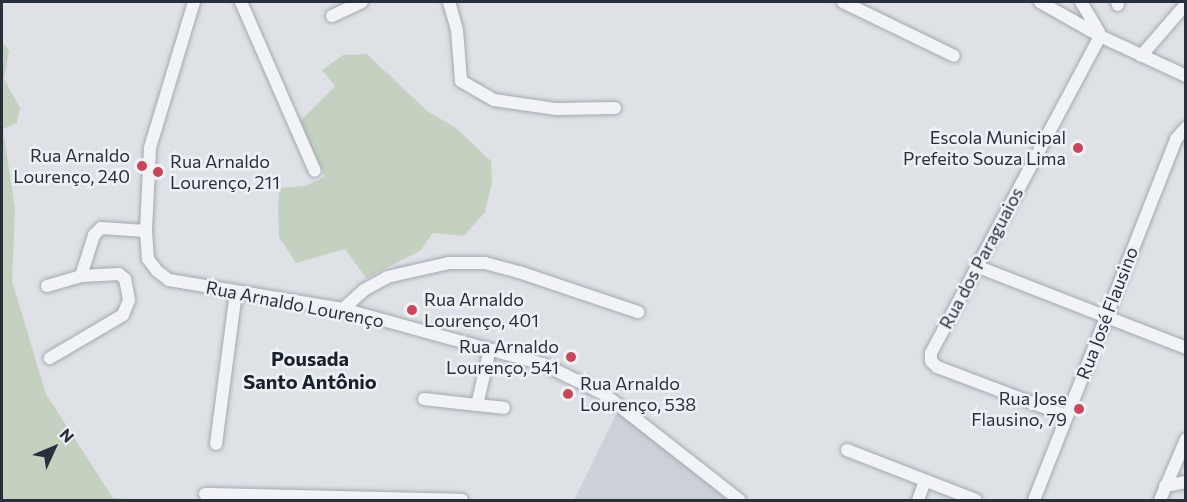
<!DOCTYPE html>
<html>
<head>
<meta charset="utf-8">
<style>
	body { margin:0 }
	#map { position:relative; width:1187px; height:502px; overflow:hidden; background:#dee2e7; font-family:Commissioner,sans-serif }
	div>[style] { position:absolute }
	.built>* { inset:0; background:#ccd1d9 }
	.green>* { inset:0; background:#c4d1c0 }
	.roads { filter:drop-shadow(0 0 2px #a4a9b1) drop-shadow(0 0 2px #a4a9b1) }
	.minor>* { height:12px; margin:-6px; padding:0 6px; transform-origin:6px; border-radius:6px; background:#f1f3f6 }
	.dots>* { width:16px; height:16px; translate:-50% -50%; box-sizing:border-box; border:3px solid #eef1f5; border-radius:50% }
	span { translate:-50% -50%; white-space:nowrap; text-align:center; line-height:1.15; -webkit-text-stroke:5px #eef1f5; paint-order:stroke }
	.poi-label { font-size:18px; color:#28303e }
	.right { translate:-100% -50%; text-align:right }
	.left { translate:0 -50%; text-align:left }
	.street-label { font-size:18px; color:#28303e }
	.neighbourhood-label { font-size:20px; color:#1a212e; font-weight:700 }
	.frame { position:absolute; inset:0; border:3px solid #28303e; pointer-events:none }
	.north { position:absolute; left:24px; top:418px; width:60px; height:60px; -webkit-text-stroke:4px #eef1f5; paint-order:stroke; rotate:46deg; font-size:16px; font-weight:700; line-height:24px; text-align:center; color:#28303e }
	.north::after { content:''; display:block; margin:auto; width:21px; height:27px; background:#28303e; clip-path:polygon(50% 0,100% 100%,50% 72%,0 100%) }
</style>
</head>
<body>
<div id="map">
	<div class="built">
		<div style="clip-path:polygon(619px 409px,728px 500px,574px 500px)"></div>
	</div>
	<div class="green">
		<div style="clip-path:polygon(2px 42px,9px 50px,4px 79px,20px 108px,17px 123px,3px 129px,15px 209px,12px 281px,46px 394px,113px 498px,144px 500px,2px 500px)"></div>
		<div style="clip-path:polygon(367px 54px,427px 111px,456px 128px,491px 161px,492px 183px,485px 212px,464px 236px,433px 233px,420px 251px,366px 278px,345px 249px,296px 263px,279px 237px,278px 209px,279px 188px,305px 186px,325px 177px,300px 121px,335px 86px,322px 70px,343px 55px)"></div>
	</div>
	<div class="roads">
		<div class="minor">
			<div style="left:194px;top:2px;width:152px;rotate:106.8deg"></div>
			<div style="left:150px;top:148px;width:83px;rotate:92.8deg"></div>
			<div style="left:146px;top:231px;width:28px;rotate:86deg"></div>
			<div style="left:148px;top:259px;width:15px;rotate:53deg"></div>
			<div style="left:157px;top:271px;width:15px;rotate:37deg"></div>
			<div style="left:169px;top:280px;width:176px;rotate:9.5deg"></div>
			<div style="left:343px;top:309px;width:207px;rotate:15.4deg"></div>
			<div style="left:543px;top:364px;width:68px;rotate:26.2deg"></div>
			<div style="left:604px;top:394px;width:172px;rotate:38.1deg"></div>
			<div style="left:241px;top:2px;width:184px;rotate:66.4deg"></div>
			<div style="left:449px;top:2px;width:29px;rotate:74deg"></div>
			<div style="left:457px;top:30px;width:51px;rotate:85.5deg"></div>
			<div style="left:461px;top:81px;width:38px;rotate:30deg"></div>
			<div style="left:494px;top:100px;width:63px;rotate:8.3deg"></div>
			<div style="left:556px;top:109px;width:59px;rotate:-1deg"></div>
			<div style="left:843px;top:2px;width:123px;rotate:25.9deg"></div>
			<div style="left:1040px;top:2px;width:69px;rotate:29.5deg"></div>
			<div style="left:1100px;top:36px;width:95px;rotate:24.9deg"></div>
			<div style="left:1081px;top:2px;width:35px;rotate:59deg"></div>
			<div style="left:1117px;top:2px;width:3px;rotate:72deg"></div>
			<div style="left:332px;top:16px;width:33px;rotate:-25deg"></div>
			<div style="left:1141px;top:56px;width:69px;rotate:-49.1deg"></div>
			<div style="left:976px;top:266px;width:225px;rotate:21.3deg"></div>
			<div style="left:81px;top:276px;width:43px;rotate:-72.4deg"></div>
			<div style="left:94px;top:235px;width:10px;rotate:-45deg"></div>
			<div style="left:101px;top:228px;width:45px;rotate:3.8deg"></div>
			<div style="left:47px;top:286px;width:35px;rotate:-16deg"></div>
			<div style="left:81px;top:276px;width:38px;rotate:-3deg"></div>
			<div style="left:119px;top:274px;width:8px;rotate:40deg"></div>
			<div style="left:125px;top:279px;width:21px;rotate:79deg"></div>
			<div style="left:129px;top:300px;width:16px;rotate:112deg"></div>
			<div style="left:123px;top:315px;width:85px;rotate:149.5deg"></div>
			<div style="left:343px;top:309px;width:28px;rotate:-42deg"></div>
			<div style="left:364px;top:290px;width:26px;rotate:-29deg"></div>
			<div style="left:387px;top:277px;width:64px;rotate:-12.7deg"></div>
			<div style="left:449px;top:263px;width:36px"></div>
			<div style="left:485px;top:263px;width:35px;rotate:15deg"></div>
			<div style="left:519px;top:272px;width:126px;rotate:18.6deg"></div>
			<div style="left:424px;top:399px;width:53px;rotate:6.5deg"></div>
			<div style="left:477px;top:405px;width:57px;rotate:-76.9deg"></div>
			<div style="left:477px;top:405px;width:27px;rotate:6deg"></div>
			<div style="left:1067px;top:416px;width:139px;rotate:-159.3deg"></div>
			<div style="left:937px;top:367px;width:8px;rotate:-135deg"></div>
			<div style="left:931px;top:361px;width:8px;rotate:-90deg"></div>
			<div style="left:931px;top:353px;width:359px;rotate:-61.9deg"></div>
			<div style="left:216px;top:444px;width:152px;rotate:-82.5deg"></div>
			<div style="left:847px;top:450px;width:138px;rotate:21.2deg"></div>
			<div style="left:1165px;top:486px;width:21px;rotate:-11deg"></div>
			<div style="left:205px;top:494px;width:257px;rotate:1.3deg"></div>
			<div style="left:918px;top:500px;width:20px;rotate:-70deg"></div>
			<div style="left:1034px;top:500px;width:388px;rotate:-68.5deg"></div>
			<div style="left:1176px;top:139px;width:15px;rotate:-48deg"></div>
			<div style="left:1160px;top:500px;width:66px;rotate:-66.9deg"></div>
		</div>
	</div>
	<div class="dots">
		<div style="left:1078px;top:148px;background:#c9465b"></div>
		<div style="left:142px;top:166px;background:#c9465b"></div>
		<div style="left:158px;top:172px;background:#c9465b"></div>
		<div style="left:412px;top:310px;background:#c9465b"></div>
		<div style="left:571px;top:357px;background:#c9465b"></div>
		<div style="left:568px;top:394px;background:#c9465b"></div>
		<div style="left:1079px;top:409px;background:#c9465b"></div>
	</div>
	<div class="poi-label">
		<span class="right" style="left:1066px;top:148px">Escola Municipal<br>Prefeito Souza Lima</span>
		<span class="right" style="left:130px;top:166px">Rua Arnaldo<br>Lourenço, 240</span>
		<span class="left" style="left:170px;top:172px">Rua Arnaldo<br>Lourenço, 211</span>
		<span class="left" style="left:424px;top:310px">Rua Arnaldo<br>Lourenço, 401</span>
		<span class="right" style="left:559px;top:357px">Rua Arnaldo<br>Lourenço, 541</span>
		<span class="left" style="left:580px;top:394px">Rua Arnaldo<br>Lourenço, 538</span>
		<span class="right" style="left:1067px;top:409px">Rua Jose<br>Flausino, 79</span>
	</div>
	<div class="street-label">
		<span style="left:981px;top:258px;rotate:-62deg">Rua dos Paraguaios</span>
		<span style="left:295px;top:304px;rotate:11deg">Rua Arnaldo Lourenço</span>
		<span style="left:1107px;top:313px;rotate:-69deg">Rua José Flausino</span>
	</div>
	<div class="neighbourhood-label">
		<span style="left:310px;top:370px">Pousada<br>Santo Antônio</span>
	</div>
	<div class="frame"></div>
	<div class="north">N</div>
</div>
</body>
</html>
